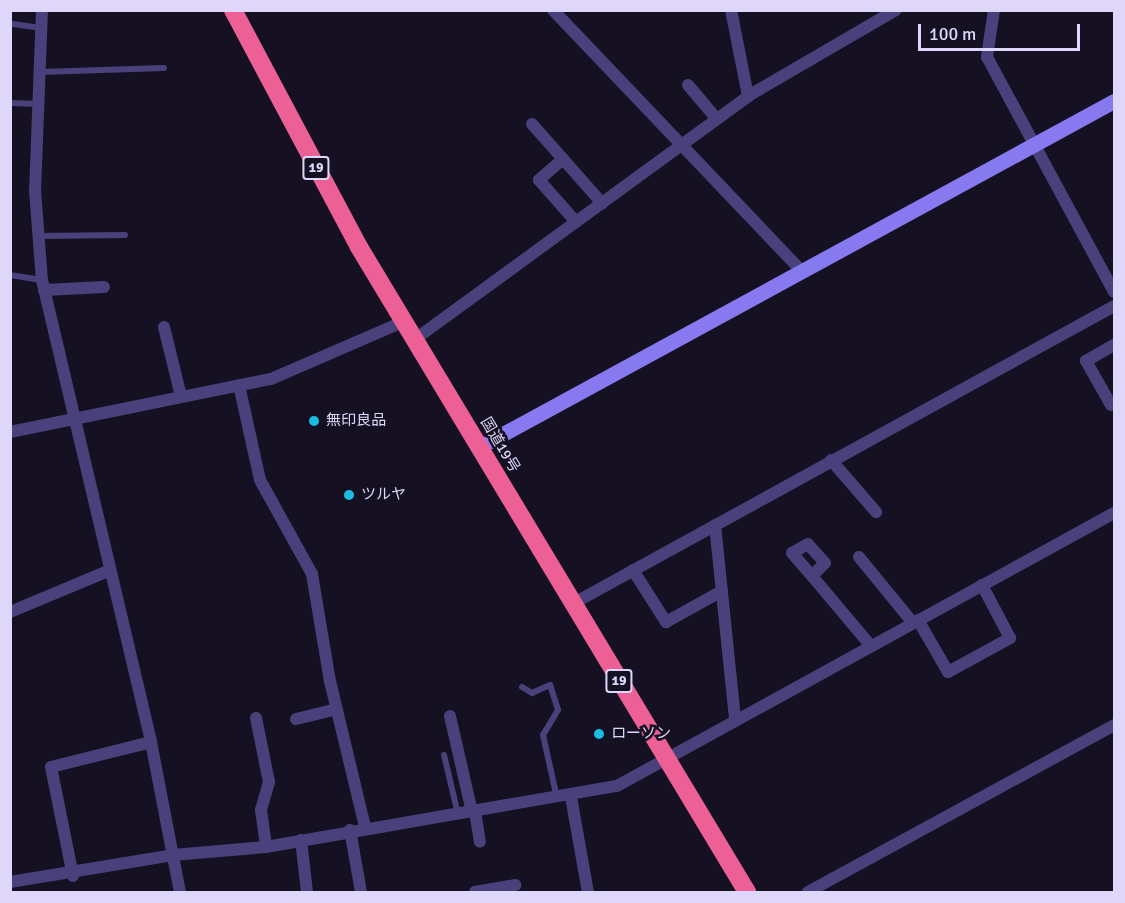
<!DOCTYPE html>
<html>
<head>
<meta charset="utf-8">
<style>
	body { margin:0 }
	#map { position:relative; width:1125px; height:903px; overflow:hidden; background:#151122; font-family:Signika,"Noto Sans JP",sans-serif }
	div>[style] { position:absolute }
	.lane>* { height:6px; margin:-3px; padding:0 3px; transform-origin:3px; border-radius:3px; background:#49417b }
	.street>* { height:12px; margin:-6px; padding:0 6px; transform-origin:6px; border-radius:6px; background:#49417b }
	.secondary>* { height:15px; margin:-7.5px; padding:0 7.5px; transform-origin:7.5px; border-radius:7.5px; background:#8779ef }
	.highway>* { height:18px; margin:-9px; padding:0 9px; transform-origin:9px; border-radius:9px; background:#ec6096 }
	.dots>* { width:16px; height:16px; translate:-50% -50%; box-sizing:border-box; border:3px solid #151122; border-radius:50% }
	span { translate:-50% -50%; white-space:nowrap; text-align:center; line-height:1.15; -webkit-text-stroke:5px #151122; paint-order:stroke }
	.shield-label span { padding:2px 4px; background:#151122; border:2px solid; border-radius:4px; -webkit-text-stroke-width:0 }
	.shield-label { font-size:14px; color:#ded7fa; font-weight:700 }
	.poi-label { font-size:15px; color:#ded7fa }
	.left { translate:0 -50%; text-align:left }
	.street-label { font-size:15px; color:#ded7fa }
	.frame { position:absolute; inset:0; border:12px solid #ded7fa; pointer-events:none }
	.scale { position:absolute; left:918px; top:24px; width:162px; height:27px; box-sizing:border-box; border:3px solid #ded7fa; border-top:0; padding-left:8px; font-size:18px; line-height:21px; white-space:nowrap; color:#ded7fa; -webkit-text-stroke:4px #151122; paint-order:stroke }
</style>
</head>
<body>
<div id="map">
	<div class="lane">
		<div style="left:13px;top:24px;width:28px;rotate:8deg"></div>
		<div style="left:40px;top:72px;width:124px;rotate:-1.8deg"></div>
		<div style="left:10px;top:103px;width:29px;rotate:2deg"></div>
		<div style="left:38px;top:236px;width:87px;rotate:-0.7deg"></div>
		<div style="left:10px;top:275px;width:32px;rotate:9deg"></div>
		<div style="left:522px;top:687px;width:12px;rotate:31deg"></div>
		<div style="left:532px;top:693px;width:20px;rotate:-24deg"></div>
		<div style="left:550px;top:685px;width:26px;rotate:72deg"></div>
		<div style="left:558px;top:710px;width:29px;rotate:121deg"></div>
		<div style="left:543px;top:735px;width:65px;rotate:77.5deg"></div>
		<div style="left:444px;top:755px;width:61px;rotate:76.7deg"></div>
	</div>
	<div class="street">
		<div style="left:42px;top:10px;width:180px;rotate:92.2deg"></div>
		<div style="left:35px;top:190px;width:90px;rotate:85.6deg"></div>
		<div style="left:42px;top:280px;width:475px;rotate:76.7deg"></div>
		<div style="left:151px;top:742px;width:153px;rotate:79.1deg"></div>
		<div style="left:553px;top:10px;width:359px;rotate:46.4deg"></div>
		<div style="left:731px;top:10px;width:88px;rotate:78.8deg"></div>
		<div style="left:994px;top:10px;width:48px;rotate:98.5deg"></div>
		<div style="left:987px;top:57px;width:267px;rotate:61.6deg"></div>
		<div style="left:688px;top:85px;width:43px;rotate:49.7deg"></div>
		<div style="left:532px;top:124px;width:106px;rotate:48.5deg"></div>
		<div style="left:563px;top:159px;width:32px;rotate:139deg"></div>
		<div style="left:539px;top:180px;width:56px;rotate:48.6deg"></div>
		<div style="left:44px;top:290px;width:60px;rotate:-2.9deg"></div>
		<div style="left:164px;top:327px;width:71px;rotate:76.2deg"></div>
		<div style="left:414px;top:340px;width:414px;rotate:-36.1deg"></div>
		<div style="left:748px;top:96px;width:171px;rotate:-30.2deg"></div>
		<div style="left:239px;top:385px;width:97px;rotate:77.5deg"></div>
		<div style="left:260px;top:480px;width:107px;rotate:61deg"></div>
		<div style="left:312px;top:574px;width:109px;rotate:80.5deg"></div>
		<div style="left:330px;top:681px;width:150px;rotate:76.5deg"></div>
		<div style="left:1111px;top:405px;width:51px;rotate:-119.6deg"></div>
		<div style="left:1086px;top:361px;width:32px;rotate:-30deg"></div>
		<div style="left:10px;top:432px;width:266px;rotate:-11.5deg"></div>
		<div style="left:271px;top:379px;width:144px;rotate:-23.4deg"></div>
		<div style="left:831px;top:460px;width:69px;rotate:49.1deg"></div>
		<div style="left:715px;top:525px;width:196px;rotate:84.1deg"></div>
		<div style="left:859px;top:557px;width:85px;rotate:50.7deg"></div>
		<div style="left:633px;top:570px;width:62px;rotate:57.6deg"></div>
		<div style="left:666px;top:622px;width:64px;rotate:-29deg"></div>
		<div style="left:812px;top:576px;width:18px;rotate:-45deg"></div>
		<div style="left:825px;top:563px;width:25px;rotate:-132deg"></div>
		<div style="left:808px;top:544px;width:18px;rotate:151deg"></div>
		<div style="left:792px;top:553px;width:30px;rotate:49deg"></div>
		<div style="left:812px;top:576px;width:92px;rotate:49.9deg"></div>
		<div style="left:574px;top:603px;width:616px;rotate:-28.81deg"></div>
		<div style="left:10px;top:612px;width:106px;rotate:-22.7deg"></div>
		<div style="left:918px;top:620px;width:60px;rotate:60deg"></div>
		<div style="left:948px;top:672px;width:71px;rotate:-28.7deg"></div>
		<div style="left:1010px;top:638px;width:60px;rotate:-117.8deg"></div>
		<div style="left:450px;top:716px;width:98px;rotate:77.1deg"></div>
		<div style="left:256px;top:718px;width:65px;rotate:78.5deg"></div>
		<div style="left:269px;top:782px;width:29px;rotate:106deg"></div>
		<div style="left:261px;top:810px;width:37px;rotate:82deg"></div>
		<div style="left:296px;top:719px;width:42px;rotate:-13.7deg"></div>
		<div style="left:571px;top:797px;width:97px;rotate:79.9deg"></div>
		<div style="left:475px;top:811px;width:31px;rotate:81deg"></div>
		<div style="left:350px;top:830px;width:63px;rotate:79.9deg"></div>
		<div style="left:301px;top:840px;width:52px;rotate:83.4deg"></div>
		<div style="left:73px;top:876px;width:111px;rotate:-101.4deg"></div>
		<div style="left:51px;top:767px;width:103px;rotate:-14deg"></div>
		<div style="left:10px;top:882px;width:165px;rotate:-9.4deg"></div>
		<div style="left:173px;top:855px;width:93px;rotate:-4.9deg"></div>
		<div style="left:266px;top:847px;width:356px;rotate:-9.9deg"></div>
		<div style="left:617px;top:786px;width:567px;rotate:-28.78deg"></div>
		<div style="left:475px;top:892px;width:41px;rotate:-9.9deg"></div>
		<div style="left:808px;top:892px;width:349px;rotate:-28.6deg"></div>
	</div>
	<div class="secondary">
		<div style="left:479px;top:447px;width:723px;rotate:-28.59deg"></div>
	</div>
	<div class="highway">
		<div style="left:233px;top:10px;width:268px;rotate:62deg"></div>
		<div style="left:359px;top:247px;width:753px;rotate:58.97deg"></div>
	</div>
	<div class="dots">
		<div style="left:314px;top:421px;background:#1bbce1"></div>
		<div style="left:349px;top:495px;background:#1bbce1"></div>
		<div style="left:599px;top:734px;background:#1bbce1"></div>
	</div>
	<div class="shield-label">
		<span style="left:316px;top:168px">19</span>
		<span style="left:619px;top:681px">19</span>
	</div>
	<div class="poi-label">
		<span class="left" style="left:326px;top:421px">無印良品</span>
		<span class="left" style="left:361px;top:495px">ツルヤ</span>
		<span class="left" style="left:611px;top:734px">ローソン</span>
	</div>
	<div class="street-label">
		<span style="left:500px;top:445px;rotate:59deg">国道19号</span>
	</div>
	<div class="frame"></div>
	<div class="scale">100 m</div>
</div>
</body>
</html>
